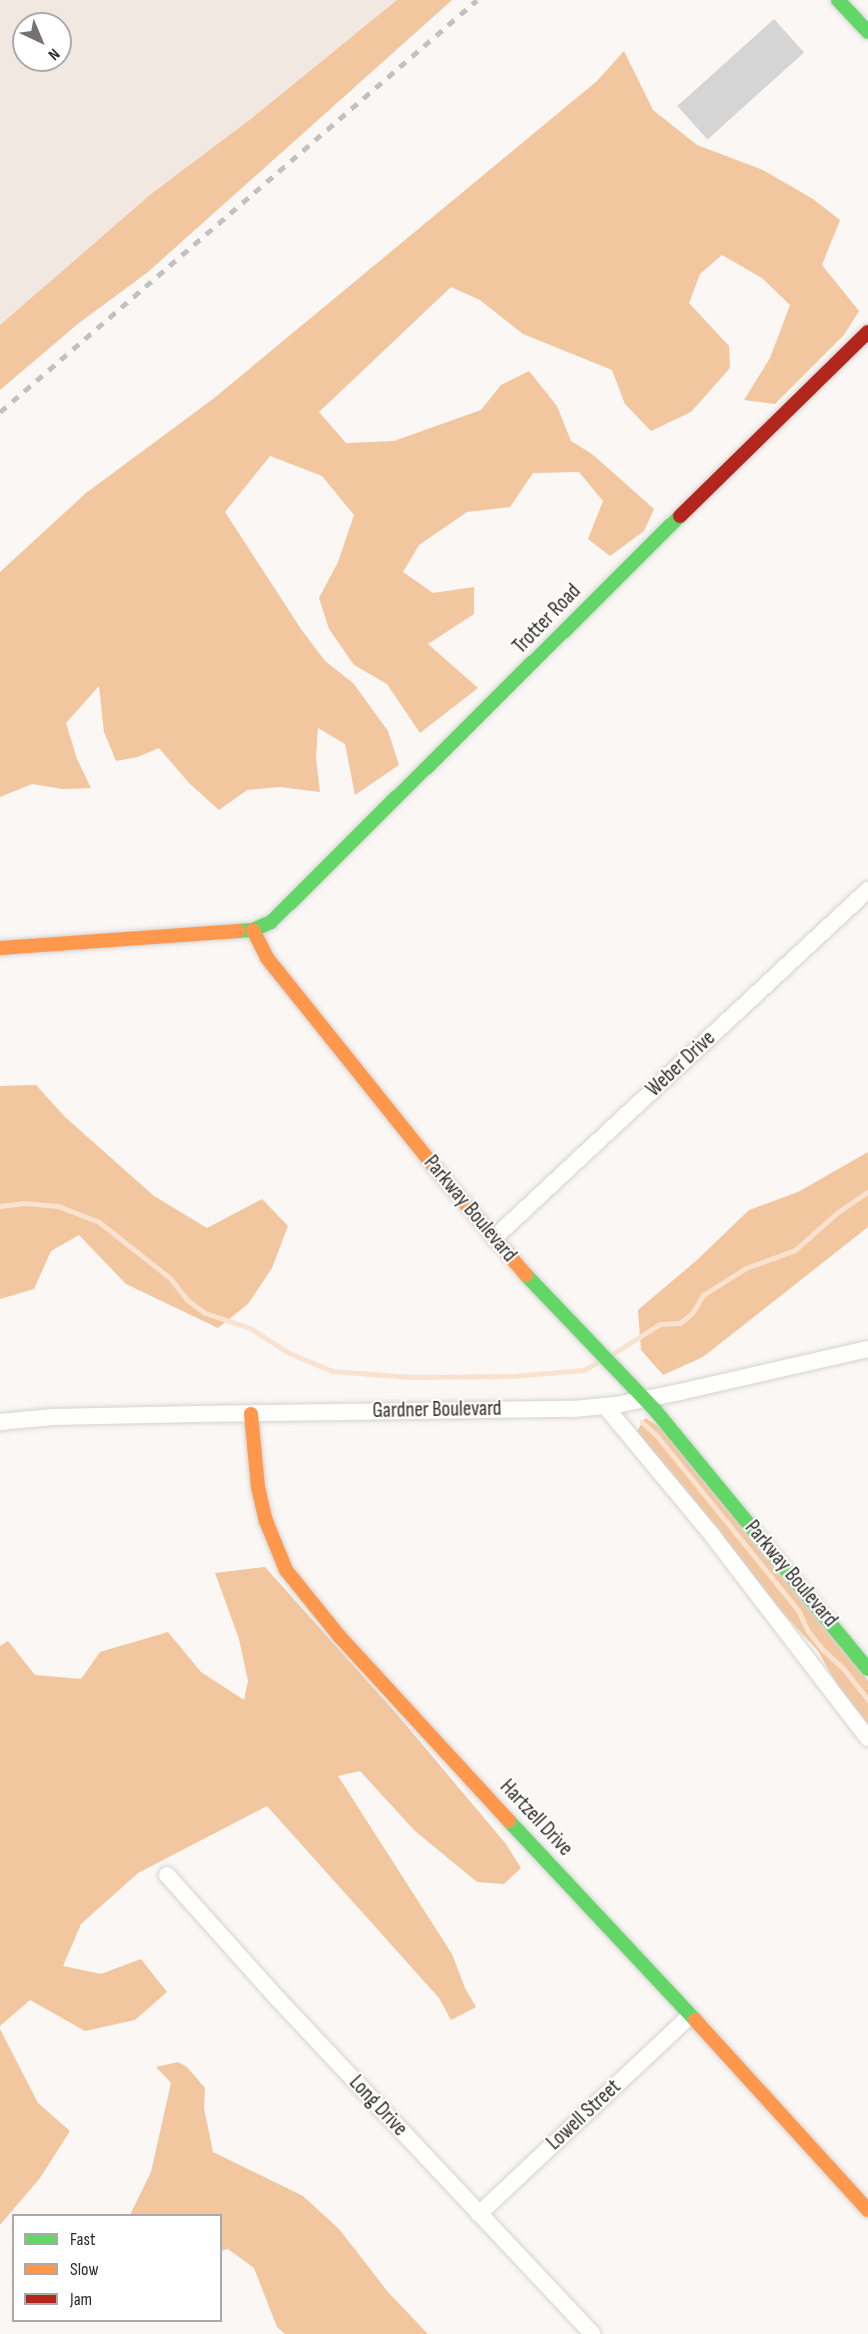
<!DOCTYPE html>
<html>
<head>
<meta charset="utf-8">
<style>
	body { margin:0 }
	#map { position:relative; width:868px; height:2334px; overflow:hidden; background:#faf7f4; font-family:"Sofia Sans Condensed",sans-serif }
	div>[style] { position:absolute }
	.built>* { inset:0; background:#f1e8e2 }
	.forest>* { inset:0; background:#f2c69e }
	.stream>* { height:5px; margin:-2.5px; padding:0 2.5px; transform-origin:2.5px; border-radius:2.5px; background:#f9e2cf }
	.building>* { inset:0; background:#d6d5d5; transform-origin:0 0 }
	.roads { filter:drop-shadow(0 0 2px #d5d3d1) drop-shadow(0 0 2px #d5d3d1) }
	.street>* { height:16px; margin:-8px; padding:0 8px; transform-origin:8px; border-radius:8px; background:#fefefd }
	.fast>* { height:14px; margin:-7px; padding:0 7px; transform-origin:7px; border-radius:7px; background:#63d668 }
	.slow>* { height:14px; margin:-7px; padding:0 7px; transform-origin:7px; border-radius:7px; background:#ff974d }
	.jam>* { height:14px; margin:-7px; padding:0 7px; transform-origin:7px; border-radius:7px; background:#b3261e }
	.rail>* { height:4.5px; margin-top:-2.25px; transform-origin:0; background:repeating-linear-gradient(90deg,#c2c1c1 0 8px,transparent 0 16px) }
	span { translate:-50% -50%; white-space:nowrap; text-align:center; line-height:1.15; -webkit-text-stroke:4.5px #fff; paint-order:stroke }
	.street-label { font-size:21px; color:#2e2b29 }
	.legend { position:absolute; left:12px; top:2214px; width:210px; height:108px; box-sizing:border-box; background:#fff; border:2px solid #abaaa9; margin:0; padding:8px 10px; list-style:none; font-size:18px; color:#2e2b29 }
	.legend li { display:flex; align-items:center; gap:12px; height:30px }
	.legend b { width:30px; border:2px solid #abaaa9 }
	.north { position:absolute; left:12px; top:12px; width:60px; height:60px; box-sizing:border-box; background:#fff; border:2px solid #abaaa9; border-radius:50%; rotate:136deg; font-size:16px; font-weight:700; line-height:24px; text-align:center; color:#2e2b29 }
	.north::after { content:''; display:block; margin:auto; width:21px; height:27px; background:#757270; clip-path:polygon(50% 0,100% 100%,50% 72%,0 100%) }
</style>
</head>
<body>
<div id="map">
	<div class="built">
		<div style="clip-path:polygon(evenodd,0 0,397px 0,252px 118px,151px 194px,0 325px,0 0,24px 24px,60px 24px,60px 60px,24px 60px,24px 24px)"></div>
	</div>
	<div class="forest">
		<div style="clip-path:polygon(397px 0,452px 0,148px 272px,79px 323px,0 390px,0 325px,151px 194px,252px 118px)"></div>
		<div style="clip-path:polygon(624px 51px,653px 110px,697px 145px,763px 170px,813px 199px,840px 220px,822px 265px,859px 311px,844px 335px,775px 404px,744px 400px,770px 358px,790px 305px,762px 278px,722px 255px,700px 274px,689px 303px,729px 346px,730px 368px,691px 412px,651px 431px,625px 404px,612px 370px,523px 334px,480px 300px,451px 287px,319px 412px,346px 443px,394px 441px,481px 410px,501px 385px,529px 371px,557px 406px,571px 441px,592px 454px,654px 509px,644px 531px,610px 556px,588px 539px,603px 501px,579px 472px,533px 473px,510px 507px,467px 512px,419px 545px,403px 572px,433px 593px,474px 587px,474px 614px,428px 644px,478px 688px,420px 733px,387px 684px,354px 665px,329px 629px,319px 598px,338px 562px,354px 515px,322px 476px,270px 456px,225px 512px,301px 629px,325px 661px,353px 683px,388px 731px,399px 765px,355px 795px,345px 744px,318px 728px,316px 758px,320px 792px,280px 787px,247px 790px,219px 810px,189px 783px,159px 748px,138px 757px,116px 761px,104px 732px,99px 686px,66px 723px,77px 759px,91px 788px,63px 789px,32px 784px,0 797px,0 572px,86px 493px,213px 399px,597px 81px)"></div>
		<div style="clip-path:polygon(36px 1085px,65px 1117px,154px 1196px,207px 1228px,262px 1199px,288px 1226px,272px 1268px,248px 1304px,218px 1328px,126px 1284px,79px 1235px,51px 1251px,34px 1289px,0 1299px,0 1086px)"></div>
		<div style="clip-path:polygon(868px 1152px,868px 1227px,703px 1357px,663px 1375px,641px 1350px,638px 1310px,697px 1260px,749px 1210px,798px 1192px)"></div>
		<div style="clip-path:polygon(645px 1418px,660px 1427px,834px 1632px,868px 1681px,868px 1727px,839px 1688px,818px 1651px,783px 1613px,691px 1502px,637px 1431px)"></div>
		<div style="clip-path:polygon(265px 1567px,395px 1712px,506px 1844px,521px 1868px,504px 1884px,477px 1882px,415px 1831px,360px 1771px,338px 1776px,452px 1954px,465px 1988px,476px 2007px,451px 2020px,439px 1998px,267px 1806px,138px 1873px,81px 1924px,63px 1966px,101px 1974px,141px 1959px,167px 1992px,135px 2020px,85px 2031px,30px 2000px,0 2026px,0 1646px,8px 1641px,35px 1675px,81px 1679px,100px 1652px,168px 1632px,201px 1672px,244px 1700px,248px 1681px,239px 1639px,215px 1573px)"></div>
		<div style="clip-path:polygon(0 2029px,38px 2103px,70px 2131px,40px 2178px,0 2225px)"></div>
		<div style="clip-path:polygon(178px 2062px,187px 2067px,205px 2088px,204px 2108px,213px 2152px,303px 2196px,339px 2229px,388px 2292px,428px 2334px,285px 2334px,277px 2327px,254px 2268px,228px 2249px,221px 2251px,220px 2216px,130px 2215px,151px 2172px,171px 2083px,156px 2067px)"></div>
	</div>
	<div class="stream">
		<div style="left:0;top:1206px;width:23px;rotate:-7deg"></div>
		<div style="left:23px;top:1203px;width:35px;rotate:5deg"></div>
		<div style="left:58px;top:1206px;width:44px;rotate:21.3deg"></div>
		<div style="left:99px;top:1222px;width:90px;rotate:38.3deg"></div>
		<div style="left:170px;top:1278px;width:28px;rotate:52deg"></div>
		<div style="left:187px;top:1300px;width:22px;rotate:36deg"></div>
		<div style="left:205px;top:1313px;width:47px;rotate:18.4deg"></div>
		<div style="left:250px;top:1328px;width:46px;rotate:32.7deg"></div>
		<div style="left:289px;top:1353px;width:47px;rotate:22.7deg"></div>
		<div style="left:332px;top:1371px;width:80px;rotate:4.3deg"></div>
		<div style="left:412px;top:1377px;width:100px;rotate:-0.6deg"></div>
		<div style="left:512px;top:1376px;width:72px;rotate:-4.8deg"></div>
		<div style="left:584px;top:1370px;width:14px;rotate:-30deg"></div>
		<div style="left:614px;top:1353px;width:54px;rotate:-32.2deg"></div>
		<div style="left:660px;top:1324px;width:20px;rotate:-3deg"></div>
		<div style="left:680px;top:1323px;width:17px;rotate:-40deg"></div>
		<div style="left:693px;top:1312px;width:20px;rotate:-60deg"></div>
		<div style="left:703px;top:1295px;width:51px;rotate:-32.1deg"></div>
		<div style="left:746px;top:1268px;width:52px;rotate:-20.2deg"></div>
		<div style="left:795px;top:1250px;width:57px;rotate:-41.5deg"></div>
		<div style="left:838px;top:1212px;width:36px;rotate:-34deg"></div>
		<div style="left:642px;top:1422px;width:21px;rotate:43deg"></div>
		<div style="left:657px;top:1436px;width:224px;rotate:51deg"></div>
		<div style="left:798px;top:1610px;width:23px;rotate:65deg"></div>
		<div style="left:808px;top:1631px;width:24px;rotate:52deg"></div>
		<div style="left:823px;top:1650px;width:27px;rotate:42deg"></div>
		<div style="left:843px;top:1668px;width:41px;rotate:52deg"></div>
	</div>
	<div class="building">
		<div style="left:774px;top:19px;width:45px;height:130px;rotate:48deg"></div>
	</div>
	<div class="roads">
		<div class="street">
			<div style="left:494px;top:1238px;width:511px;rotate:-42.94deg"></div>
			<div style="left:605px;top:1406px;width:168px;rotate:50.3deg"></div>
			<div style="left:712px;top:1535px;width:256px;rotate:52.5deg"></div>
			<div style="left:0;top:1422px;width:53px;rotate:-5.4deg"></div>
			<div style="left:53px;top:1417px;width:143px;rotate:-1.2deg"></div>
			<div style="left:196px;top:1414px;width:377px;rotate:-0.8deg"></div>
			<div style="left:573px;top:1409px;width:43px;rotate:-5.3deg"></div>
			<div style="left:616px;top:1405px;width:65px;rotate:-11.5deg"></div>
			<div style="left:680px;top:1392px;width:193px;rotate:-12.9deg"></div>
			<div style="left:167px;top:1875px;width:165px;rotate:48.2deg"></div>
			<div style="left:277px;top:1998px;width:461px;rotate:46.8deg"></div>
			<div style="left:479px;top:2214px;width:289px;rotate:-43.2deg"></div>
		</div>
		<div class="fast">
			<div style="left:838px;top:0;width:44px;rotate:46.8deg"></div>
			<div style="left:238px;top:931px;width:15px;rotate:-4deg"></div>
			<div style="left:253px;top:930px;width:20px;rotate:-24deg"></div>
			<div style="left:271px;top:922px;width:576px;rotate:-44.79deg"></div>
			<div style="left:526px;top:1275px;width:187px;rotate:46.3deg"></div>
			<div style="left:655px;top:1410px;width:335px;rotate:50.6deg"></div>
			<div style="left:509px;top:1821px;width:272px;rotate:46.9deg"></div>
		</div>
		<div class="slow">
			<div style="left:253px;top:930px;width:31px;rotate:63deg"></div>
			<div style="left:267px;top:958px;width:275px;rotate:51.3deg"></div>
			<div style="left:439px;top:1173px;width:134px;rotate:49.5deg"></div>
			<div style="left:0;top:948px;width:239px;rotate:-4.1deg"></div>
			<div style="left:251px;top:1414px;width:73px;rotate:84.5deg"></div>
			<div style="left:258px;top:1487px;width:35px;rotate:77deg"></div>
			<div style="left:266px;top:1521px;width:53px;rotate:67.8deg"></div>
			<div style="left:286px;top:1570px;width:85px;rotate:51.2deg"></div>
			<div style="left:339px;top:1636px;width:251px;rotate:47.4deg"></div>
			<div style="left:695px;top:2020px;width:257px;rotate:47.7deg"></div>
		</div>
		<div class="jam">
			<div style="left:680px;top:516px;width:263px;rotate:-44.4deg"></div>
		</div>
	</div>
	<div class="rail">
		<div style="left:0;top:412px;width:630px;rotate:-40.82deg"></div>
	</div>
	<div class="street-label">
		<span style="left:547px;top:619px;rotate:-46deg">Trotter Road</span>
		<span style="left:681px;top:1064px;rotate:-43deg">Weber Drive</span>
		<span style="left:470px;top:1209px;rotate:50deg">Parkway Boulevard</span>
		<span style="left:437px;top:1410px;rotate:-1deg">Gardner Boulevard</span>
		<span style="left:791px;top:1574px;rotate:50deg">Parkway Boulevard</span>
		<span style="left:536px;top:1818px;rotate:47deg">Hartzell Drive</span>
		<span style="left:378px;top:2106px;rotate:47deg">Long Drive</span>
		<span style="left:584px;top:2115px;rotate:-43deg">Lowell Street</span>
	</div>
	<ul class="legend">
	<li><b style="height:8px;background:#63d668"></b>Fast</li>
	<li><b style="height:8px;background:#ff974d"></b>Slow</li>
	<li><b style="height:8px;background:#b3261e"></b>Jam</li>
	</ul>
	<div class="north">N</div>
</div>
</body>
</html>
